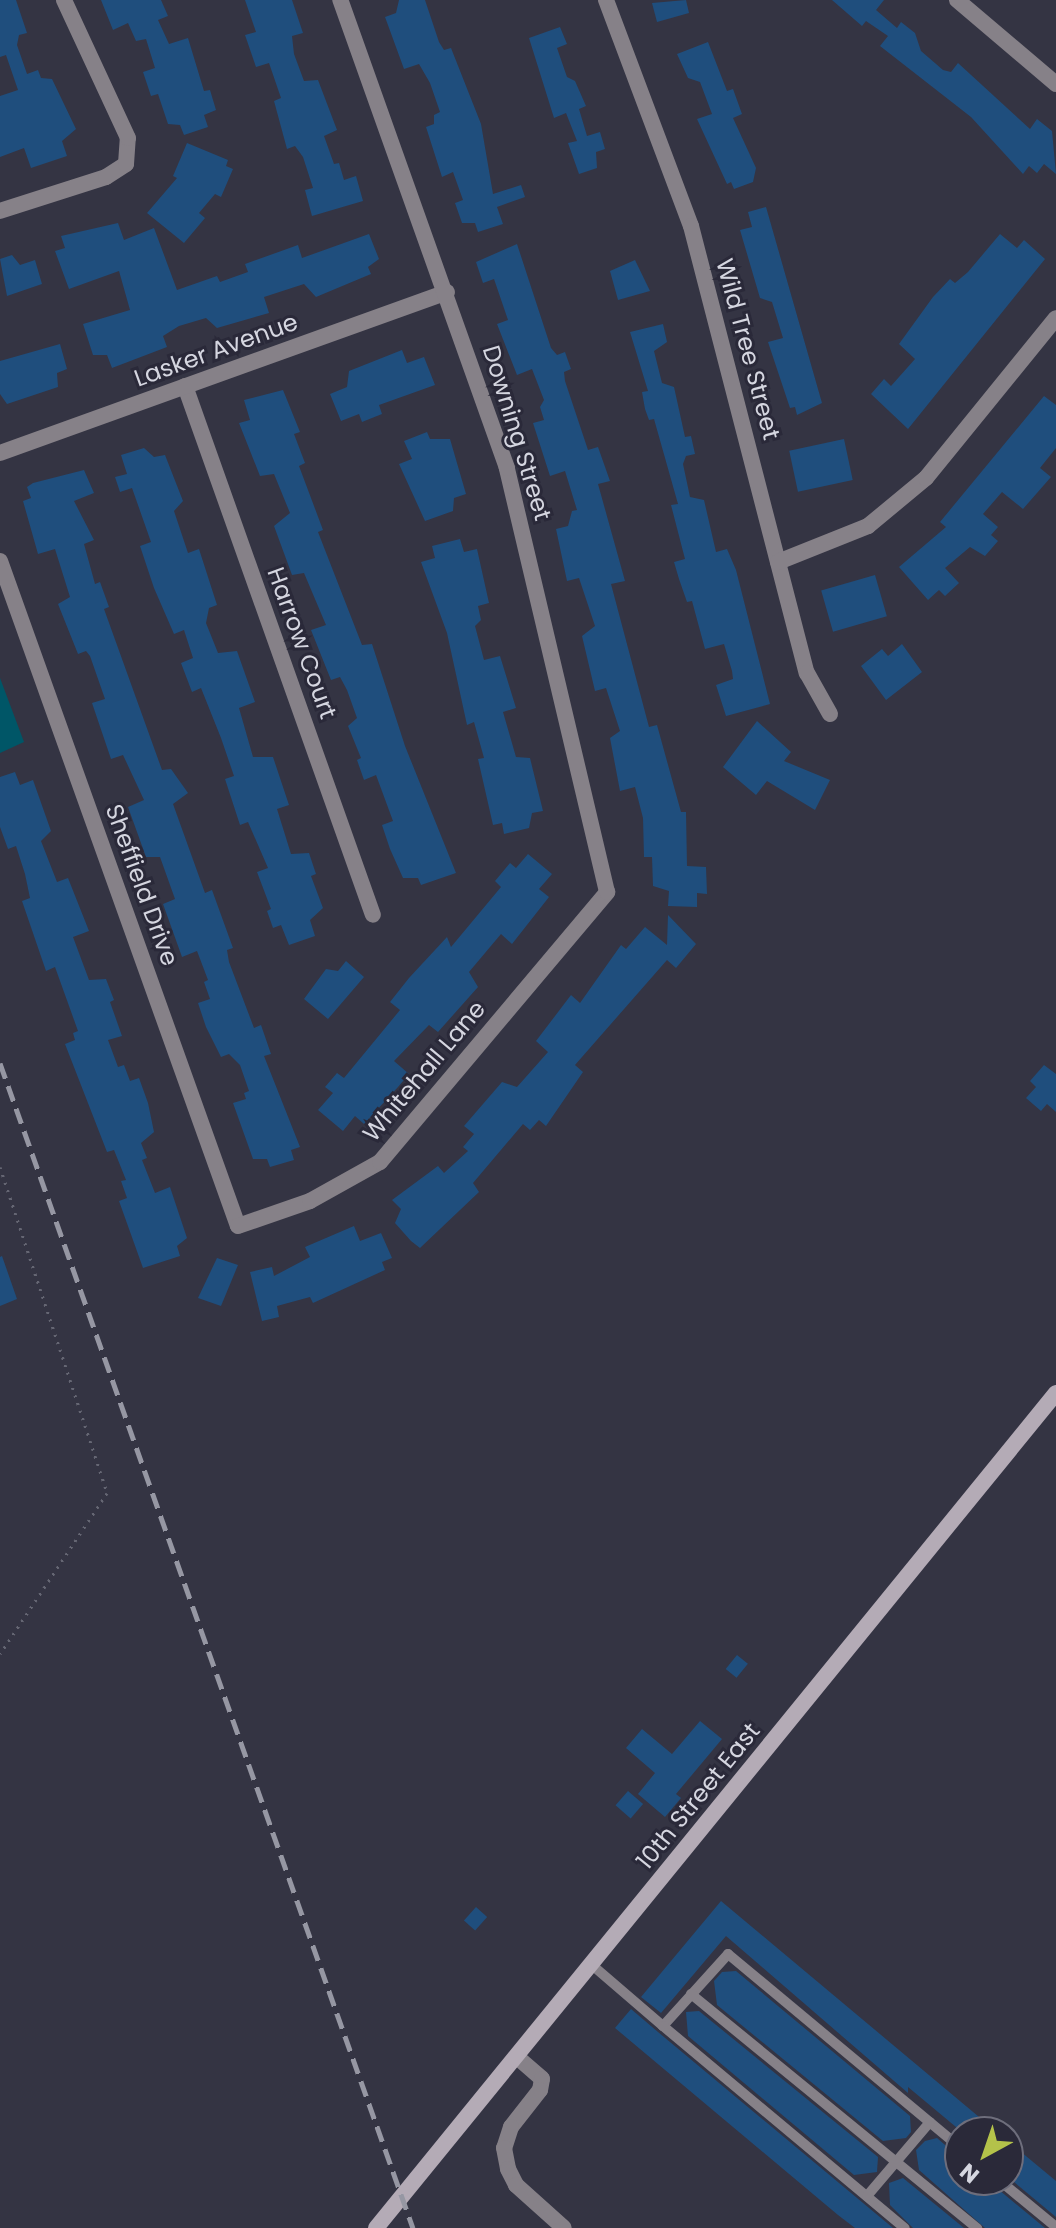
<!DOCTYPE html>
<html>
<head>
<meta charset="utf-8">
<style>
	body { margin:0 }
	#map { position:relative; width:1056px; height:2228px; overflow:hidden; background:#343443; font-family:Poppins,sans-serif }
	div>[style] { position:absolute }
	.water>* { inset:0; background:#005667 }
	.building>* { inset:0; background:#1f4e7d; transform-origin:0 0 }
	.path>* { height:3px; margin-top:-1.5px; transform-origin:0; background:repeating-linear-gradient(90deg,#656673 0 2px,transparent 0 8px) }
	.lane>* { height:10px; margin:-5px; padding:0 5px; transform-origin:5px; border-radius:5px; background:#868188 }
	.street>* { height:16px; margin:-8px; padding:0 8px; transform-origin:8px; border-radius:8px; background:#868188 }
	.secondary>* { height:16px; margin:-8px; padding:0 8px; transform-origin:8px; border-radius:8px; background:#b4abb6 }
	.rail>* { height:5px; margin-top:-2.5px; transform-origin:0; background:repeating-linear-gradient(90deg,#9697a3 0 16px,transparent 0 24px) }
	span { translate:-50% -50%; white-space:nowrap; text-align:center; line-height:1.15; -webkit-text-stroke:6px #2a2939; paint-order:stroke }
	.street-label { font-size:24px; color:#d5d6e0 }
	.north { position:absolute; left:944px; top:2116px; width:80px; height:80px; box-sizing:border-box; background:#2a2939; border:2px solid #6e6e7c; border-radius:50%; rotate:220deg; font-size:22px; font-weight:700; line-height:32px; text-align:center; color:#d5d6e0 }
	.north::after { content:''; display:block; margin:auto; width:28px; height:36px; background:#b4c24a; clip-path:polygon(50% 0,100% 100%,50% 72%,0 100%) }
</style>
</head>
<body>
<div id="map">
	<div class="water">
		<div style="clip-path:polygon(0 678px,24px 742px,0 753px)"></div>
	</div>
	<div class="building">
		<div style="clip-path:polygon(0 0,16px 0,27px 33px,19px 35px,17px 45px,27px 74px,38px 70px,41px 78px,52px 79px,76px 129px,62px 141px,67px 156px,31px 168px,24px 148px,0 157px,0 96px,18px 90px,6px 55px,0 57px)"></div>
		<div style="clip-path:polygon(101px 0,161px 0,168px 16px,158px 20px,169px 44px,188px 38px,204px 91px,210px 90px,216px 110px,204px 115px,208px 127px,184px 135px,180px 125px,168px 124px,158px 94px,151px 96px,143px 72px,155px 68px,146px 39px,136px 41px,128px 23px,113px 30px)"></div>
		<div style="clip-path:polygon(245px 0,292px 0,303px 33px,292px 36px,294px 54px,304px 81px,318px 80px,337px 130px,324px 136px,334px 164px,339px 163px,344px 180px,356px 176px,363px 201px,312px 216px,305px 190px,313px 188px,303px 157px,295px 146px,287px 149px,274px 101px,281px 98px,269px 63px,256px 67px,245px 35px,256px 32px)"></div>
		<div style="clip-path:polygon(399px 0,425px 0,439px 42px,444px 50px,451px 48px,481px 124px,493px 194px,521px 185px,525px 197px,497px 207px,503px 224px,478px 232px,475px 223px,462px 223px,455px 203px,463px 200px,453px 172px,442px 177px,426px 127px,434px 124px,434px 115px,440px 112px,430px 83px,419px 64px,404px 69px,385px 17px,396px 13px)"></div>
		<div style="clip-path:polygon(686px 0,689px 13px,657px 22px,652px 3px)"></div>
		<div style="clip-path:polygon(832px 0,884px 0,876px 10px,897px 28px,901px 22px,915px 33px,921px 51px,943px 70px,951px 72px,958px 63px,1030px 129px,1037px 119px,1052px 131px,1056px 174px,1044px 164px,1037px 173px,1029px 166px,1023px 174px,971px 117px,880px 46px,888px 36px,866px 21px,862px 26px)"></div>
		<div style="clip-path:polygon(560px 27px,567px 44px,557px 48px,567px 77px,575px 81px,586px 106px,579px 109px,587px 136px,600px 132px,605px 149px,596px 152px,597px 168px,579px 174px,568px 143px,577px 141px,566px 113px,554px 118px,529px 38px)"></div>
		<div style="clip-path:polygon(708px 42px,727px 91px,733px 89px,742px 114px,733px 118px,756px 168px,753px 182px,734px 189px,731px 182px,727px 184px,697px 119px,712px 114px,700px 82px,688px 78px,677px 54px)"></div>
		<div style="clip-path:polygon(187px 143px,228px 160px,226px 166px,233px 169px,221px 197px,215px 194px,199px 213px,205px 218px,184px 243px,147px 213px,177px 178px,173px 176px)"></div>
		<div style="clip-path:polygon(766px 207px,822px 403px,797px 415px,795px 407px,790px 408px,768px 342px,783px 338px,772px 302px,760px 298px,740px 230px,752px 227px,748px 212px)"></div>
		<div style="clip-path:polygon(118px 223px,124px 240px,154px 228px,177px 290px,217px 276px,220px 282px,248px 272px,245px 264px,298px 245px,302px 258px,369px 234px,379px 259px,368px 267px,371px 274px,316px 297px,304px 284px,264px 297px,269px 313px,217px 328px,206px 318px,179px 326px,163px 336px,167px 347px,112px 368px,107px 355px,93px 355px,83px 324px,130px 310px,119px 271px,69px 289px,55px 251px,65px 248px,61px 236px)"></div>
		<div style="clip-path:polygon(1000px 234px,1017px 248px,1024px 240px,1045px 259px,908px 429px,871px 394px,884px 379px,891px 386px,915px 359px,899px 344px,933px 297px,950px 279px,955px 283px,968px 272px)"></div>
		<div style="clip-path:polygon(517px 244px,551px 348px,557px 355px,565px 352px,571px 369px,564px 372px,565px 381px,588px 450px,598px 447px,610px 481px,598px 484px,625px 581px,611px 584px,649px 727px,657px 725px,681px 812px,686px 812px,687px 866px,706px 867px,707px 894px,697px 893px,697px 907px,668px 906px,669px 891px,653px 886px,652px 857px,644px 857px,643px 818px,635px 787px,620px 791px,610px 738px,620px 731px,606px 688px,595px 691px,582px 636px,595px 626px,579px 578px,567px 581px,556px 529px,568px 526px,572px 511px,577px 510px,565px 471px,550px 476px,533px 423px,544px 420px,540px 407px,544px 400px,532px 369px,517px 375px,497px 324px,508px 320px,494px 279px,483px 283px,476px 262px)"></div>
		<div style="clip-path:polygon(12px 255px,20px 265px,35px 260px,42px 284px,7px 296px,0 259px)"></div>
		<div style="clip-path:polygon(635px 260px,650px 291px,618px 300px,610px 271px)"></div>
		<div style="clip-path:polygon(663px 324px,667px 342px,654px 351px,662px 383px,674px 387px,685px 437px,691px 436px,695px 454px,686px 456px,683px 464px,690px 497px,704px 500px,716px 552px,727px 549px,736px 570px,770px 704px,726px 716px,716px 685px,733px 679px,732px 671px,724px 644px,705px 649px,692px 601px,687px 602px,679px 579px,674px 562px,685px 559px,671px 505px,678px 504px,654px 419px,649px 420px,645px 409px,642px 392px,648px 391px,630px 332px)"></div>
		<div style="clip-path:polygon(60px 344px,67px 369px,57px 373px,58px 387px,7px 404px,0 394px,0 361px)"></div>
		<div style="clip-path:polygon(402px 350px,407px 363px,424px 357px,435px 385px,379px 405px,382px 414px,362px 422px,359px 414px,341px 421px,330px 394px,347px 387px,349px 371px)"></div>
		<div style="clip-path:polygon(283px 390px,300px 432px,294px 434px,305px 463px,299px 466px,323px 530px,318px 532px,362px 645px,372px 644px,405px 746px,456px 873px,421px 885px,418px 878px,403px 878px,390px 849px,382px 825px,393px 821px,376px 775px,364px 780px,357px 760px,361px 758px,348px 726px,357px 718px,347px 690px,340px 677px,331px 680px,311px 630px,326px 625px,304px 573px,292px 575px,274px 526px,290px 513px,274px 474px,260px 476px,239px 423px,250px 420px,244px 400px)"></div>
		<div style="clip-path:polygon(1044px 396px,1056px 405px,1056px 448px,1040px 468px,1051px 477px,1023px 509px,1002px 492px,983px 514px,998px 527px,991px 535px,998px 541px,985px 556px,970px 547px,945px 568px,959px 583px,945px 596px,939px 590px,928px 600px,899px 567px,946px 527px,940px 522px)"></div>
		<div style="clip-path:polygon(427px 432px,430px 439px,450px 439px,466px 494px,454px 498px,453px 511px,425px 521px,399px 464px,412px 459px,404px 441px)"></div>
		<div style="left:844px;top:439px;width:42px;height:56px;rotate:78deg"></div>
		<div style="clip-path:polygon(144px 448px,154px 457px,165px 455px,183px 501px,174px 511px,188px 553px,199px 549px,217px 605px,209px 608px,206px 623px,218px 653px,237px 651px,255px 702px,239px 708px,253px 757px,273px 757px,289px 805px,277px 809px,291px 854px,309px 853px,316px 874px,311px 876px,323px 908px,310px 920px,315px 936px,289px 945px,281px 925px,273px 928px,267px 911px,271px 909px,257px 872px,268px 868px,248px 822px,240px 825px,225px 779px,234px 776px,221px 738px,201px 688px,192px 692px,181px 663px,193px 658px,184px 630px,174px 634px,154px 588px,140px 546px,151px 542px,132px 488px,120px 492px,115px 477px,127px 474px,121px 455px)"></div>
		<div style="clip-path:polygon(84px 470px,94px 493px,74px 501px,94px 540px,84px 544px,95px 584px,100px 582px,109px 607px,104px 609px,162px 770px,171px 769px,188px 793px,173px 804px,205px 893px,212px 890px,233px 948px,227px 950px,229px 962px,254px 1028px,261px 1025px,271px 1054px,264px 1056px,300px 1147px,291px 1150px,294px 1160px,270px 1167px,267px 1159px,253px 1159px,233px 1103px,246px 1099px,244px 1093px,249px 1091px,240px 1065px,229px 1054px,221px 1057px,206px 1027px,198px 1003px,210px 999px,204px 982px,208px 980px,197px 951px,182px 957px,163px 904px,175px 899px,160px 857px,146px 857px,128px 807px,144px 800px,123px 755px,111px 759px,92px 703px,105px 699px,90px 656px,86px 651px,78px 654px,58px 604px,70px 597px,55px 549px,38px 554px,23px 501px,31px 498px,27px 487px,33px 483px)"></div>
		<div style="clip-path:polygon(460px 539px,464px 552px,477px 549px,489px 603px,478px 606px,481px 620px,475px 626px,484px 660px,500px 656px,516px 708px,503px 712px,516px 757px,530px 758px,543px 811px,532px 813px,529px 828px,504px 834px,502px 823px,493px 825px,478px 759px,484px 758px,474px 722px,467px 725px,447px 633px,421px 562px,435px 558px,432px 546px)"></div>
		<div style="left:875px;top:575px;width:43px;height:56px;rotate:74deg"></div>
		<div style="clip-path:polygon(902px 644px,922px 672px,886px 700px,861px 666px,882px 649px,888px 656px)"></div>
		<div style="clip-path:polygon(757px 721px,791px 752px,784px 761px,830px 780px,815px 810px,767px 781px,756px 795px,723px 767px)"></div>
		<div style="clip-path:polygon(15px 772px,20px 785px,33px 780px,51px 831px,41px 841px,57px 882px,68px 878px,89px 931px,73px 937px,89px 980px,106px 979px,114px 1000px,110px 1002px,122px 1036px,108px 1040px,118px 1067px,124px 1065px,130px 1081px,139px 1078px,148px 1103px,154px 1132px,141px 1143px,147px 1158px,142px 1160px,155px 1193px,170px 1187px,187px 1238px,177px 1246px,180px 1256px,143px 1268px,119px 1201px,127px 1198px,121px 1181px,126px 1180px,114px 1150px,107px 1152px,65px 1044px,75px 1040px,73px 1033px,78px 1031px,55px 967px,46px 971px,22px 901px,30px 898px,25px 874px,16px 846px,8px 849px,0 827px,0 777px)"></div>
		<div style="clip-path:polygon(528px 854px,552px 874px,539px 889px,549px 897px,512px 944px,501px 934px,469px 972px,478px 987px,438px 1032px,429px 1025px,394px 1061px,409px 1074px,398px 1087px,364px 1124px,355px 1116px,343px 1131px,318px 1110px,333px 1093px,325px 1087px,337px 1073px,344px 1078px,400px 1010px,390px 1002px,409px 978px,447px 937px,451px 947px,501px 887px,495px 881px,510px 863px,516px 868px)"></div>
		<div style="clip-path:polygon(668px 915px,696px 944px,676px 968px,667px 960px,575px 1065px,583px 1072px,546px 1126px,539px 1120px,530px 1130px,523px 1124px,473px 1183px,479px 1192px,420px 1248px,411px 1241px,395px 1223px,401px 1209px,392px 1200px,438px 1166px,444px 1173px,468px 1151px,463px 1147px,474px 1134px,464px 1126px,502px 1082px,517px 1087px,548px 1052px,536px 1041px,571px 995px,580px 1003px,621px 945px,626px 949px,645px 927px,667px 945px)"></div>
		<div style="clip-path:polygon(346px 961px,364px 977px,328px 1019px,304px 999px,326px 969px,338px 971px)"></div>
		<div style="clip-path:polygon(1044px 1065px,1056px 1074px,1056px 1112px,1047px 1104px,1041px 1111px,1026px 1098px,1036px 1087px,1030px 1081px)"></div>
		<div style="clip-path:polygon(354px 1226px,360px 1241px,381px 1233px,392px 1258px,382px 1262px,385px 1270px,313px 1303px,310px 1297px,277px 1306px,279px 1317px,262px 1321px,250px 1272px,272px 1267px,274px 1276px,310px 1257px,305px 1247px)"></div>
		<div style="clip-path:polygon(2px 1256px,17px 1299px,0 1306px,0 1257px)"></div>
		<div style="clip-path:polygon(217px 1258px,238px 1265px,221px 1306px,198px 1298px)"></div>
		<div style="left:737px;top:1655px;width:14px;height:18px;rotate:39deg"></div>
		<div style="clip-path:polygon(700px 1721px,722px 1739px,676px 1794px,681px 1798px,665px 1817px,638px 1794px,655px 1773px,626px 1748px,642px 1729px,672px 1754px)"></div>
		<div style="left:628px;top:1791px;width:20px;height:19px;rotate:41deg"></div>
		<div style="clip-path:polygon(721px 1901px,997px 2132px,962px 2132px,908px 2087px,908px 2093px,726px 1936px,661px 2013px,641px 1997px)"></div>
		<div style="left:476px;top:1907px;width:15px;height:18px;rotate:42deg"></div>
		<div style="clip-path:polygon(736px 1971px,910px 2116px,911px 2132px,906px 2138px,883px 2141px,717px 2005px,714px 1981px,722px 1972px)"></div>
		<div style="clip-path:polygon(631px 2009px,658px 2032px,893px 2228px,855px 2228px,838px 2215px,615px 2028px)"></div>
		<div style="clip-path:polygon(699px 2011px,878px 2157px,877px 2172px,854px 2175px,688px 2036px,686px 2012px)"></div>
		<div style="clip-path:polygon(937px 2138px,960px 2158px,960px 2180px,987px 2180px,1045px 2228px,985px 2228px,919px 2170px,916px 2150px,925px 2141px)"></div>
		<div style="clip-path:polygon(1008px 2141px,1056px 2181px,1056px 2217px,1008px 2177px)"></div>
		<div style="clip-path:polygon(903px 2178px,964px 2228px,913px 2228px,890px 2205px,889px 2183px)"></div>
	</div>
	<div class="path">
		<div style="left:0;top:1167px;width:343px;rotate:71.8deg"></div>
		<div style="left:107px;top:1493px;width:193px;rotate:123.6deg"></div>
	</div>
	<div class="lane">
		<div style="left:592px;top:1965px;width:94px;rotate:40.7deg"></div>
		<div style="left:663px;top:2026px;width:97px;rotate:-47.9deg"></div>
		<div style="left:728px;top:1954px;width:302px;rotate:39.8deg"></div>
		<div style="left:691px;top:1994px;width:370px;rotate:39.3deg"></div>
		<div style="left:663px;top:2026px;width:315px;rotate:39.9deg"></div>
		<div style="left:999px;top:2180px;width:74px;rotate:39.5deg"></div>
		<div style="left:867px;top:2196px;width:97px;rotate:-49.6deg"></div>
	</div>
	<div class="street">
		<div style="left:606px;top:0;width:241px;rotate:69.4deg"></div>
		<div style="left:691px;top:226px;width:462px;rotate:75.5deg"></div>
		<div style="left:807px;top:673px;width:47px;rotate:60.7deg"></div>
		<div style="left:957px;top:0;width:130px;rotate:40.3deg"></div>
		<div style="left:0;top:211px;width:111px;rotate:-17.8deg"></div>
		<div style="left:106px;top:177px;width:24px;rotate:-33deg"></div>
		<div style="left:126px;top:164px;width:26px;rotate:-86deg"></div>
		<div style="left:128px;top:138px;width:152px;rotate:-114.9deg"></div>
		<div style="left:185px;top:386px;width:561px;rotate:70.44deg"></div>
		<div style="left:0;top:453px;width:475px;rotate:-19.8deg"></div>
		<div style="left:0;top:561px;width:706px;rotate:70.31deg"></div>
		<div style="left:238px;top:1226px;width:76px;rotate:-19.1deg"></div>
		<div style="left:310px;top:1201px;width:80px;rotate:-29.1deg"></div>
		<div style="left:380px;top:1162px;width:353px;rotate:-49.9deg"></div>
		<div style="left:607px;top:892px;width:436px;rotate:-103.3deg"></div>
		<div style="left:507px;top:468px;width:497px;rotate:-109.6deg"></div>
		<div style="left:778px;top:562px;width:97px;rotate:-21.8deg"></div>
		<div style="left:868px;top:526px;width:75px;rotate:-39.6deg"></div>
		<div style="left:926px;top:478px;width:206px;rotate:-50.9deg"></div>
		<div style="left:517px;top:2057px;width:33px;rotate:41deg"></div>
		<div style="left:542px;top:2079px;width:11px;rotate:100deg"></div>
		<div style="left:540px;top:2090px;width:47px;rotate:128.1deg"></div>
		<div style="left:511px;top:2127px;width:22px;rotate:108deg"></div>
		<div style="left:504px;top:2148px;width:21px;rotate:79deg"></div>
		<div style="left:508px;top:2169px;width:18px;rotate:63deg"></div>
		<div style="left:516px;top:2185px;width:64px;rotate:41.9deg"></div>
	</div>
	<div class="secondary">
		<div style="left:376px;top:2228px;width:1077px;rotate:-50.84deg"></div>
	</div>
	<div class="rail">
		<div style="left:0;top:1063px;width:1236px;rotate:70.48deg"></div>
	</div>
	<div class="street-label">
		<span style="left:748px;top:349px;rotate:75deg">Wild Tree Street</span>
		<span style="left:216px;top:350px;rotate:-20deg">Lasker Avenue</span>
		<span style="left:517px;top:433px;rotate:73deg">Downing Street</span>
		<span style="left:302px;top:643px;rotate:70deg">Harrow Court</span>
		<span style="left:142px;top:885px;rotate:70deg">Sheffield Drive</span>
		<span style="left:424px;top:1071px;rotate:-50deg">Whitehall Lane</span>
		<span style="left:698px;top:1796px;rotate:-51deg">10th Street East</span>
	</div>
	<div class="north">N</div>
</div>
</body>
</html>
